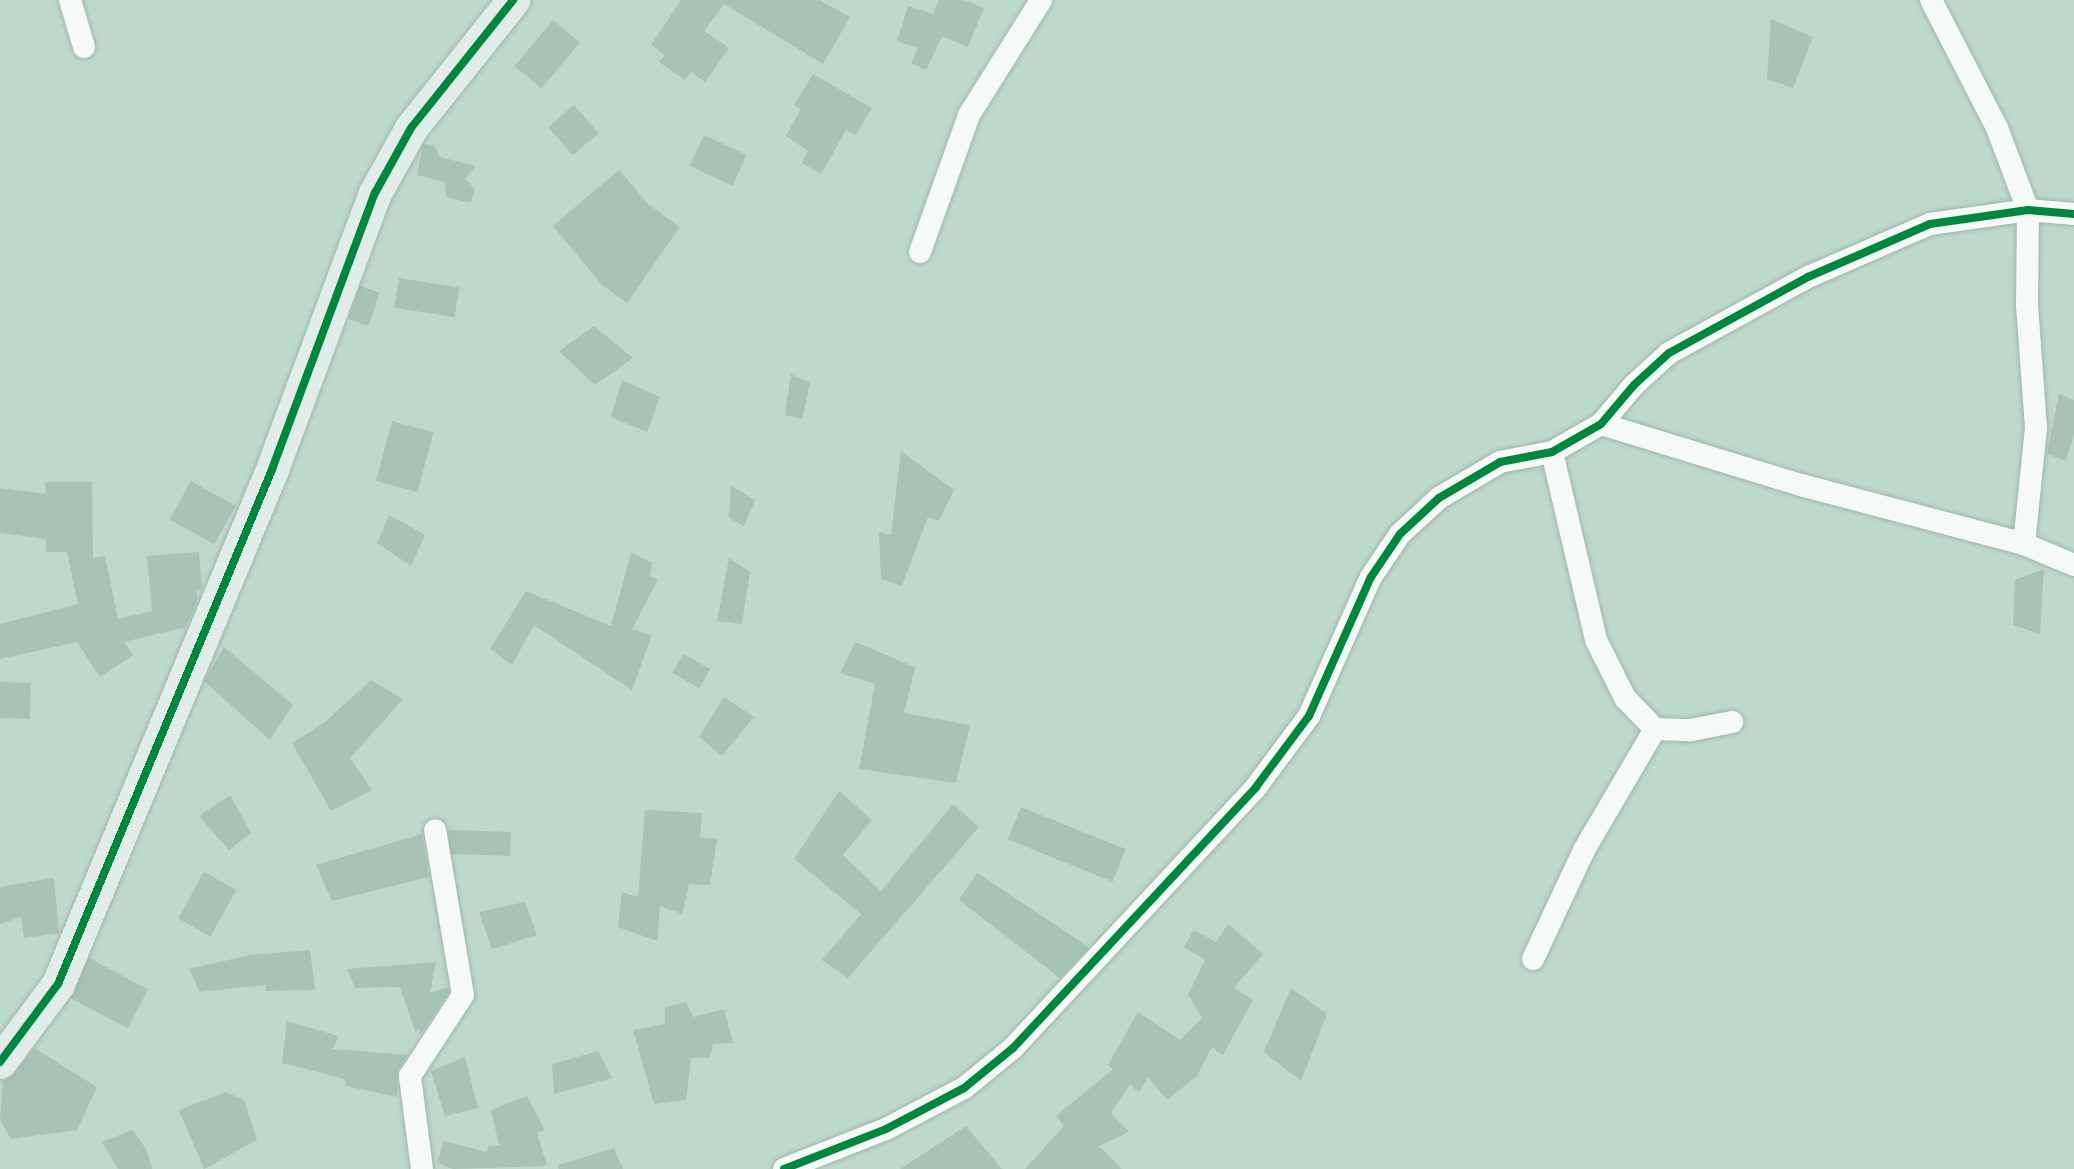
<!DOCTYPE html>
<html>
<head>
<meta charset="utf-8">
<style>
	body { margin:0 }
	#map { position:relative; width:2074px; height:1169px; overflow:hidden; background:#bdd9cc; font-family:"Times New Roman",serif }
	div>[style] { position:absolute }
	.building>* { inset:0; background:#a6c3b6; transform-origin:0 0 }
	.roads { filter:drop-shadow(0 0 2px #9fb6ac) drop-shadow(0 0 2px #9fb6ac) }
	.street>* { height:22px; margin:-11px; padding:0 11px; transform-origin:11px; border-radius:11px; background:#f5f9f7 }
	.secondary>* { height:33px; margin:-16.5px; padding:0 16.5px; transform-origin:16.5px; border-radius:16.5px; background:#e2ece8 }
	.cycleway>* { height:8px; margin:-4px; padding:0 4px; transform-origin:4px; border-radius:4px; background:#00873e }
	span { translate:-50% -50%; white-space:nowrap; text-align:center; line-height:1.15; -webkit-text-stroke:5px #bdf3da; paint-order:stroke }
</style>
</head>
<body>
<div id="map">
	<div class="building">
		<div style="clip-path:polygon(681px 0,820px 0,850px 17px,823px 64px,724px 4px,704px 31px,729px 48px,705px 82px,691px 72px,685px 80px,659px 62px,665px 55px,651px 45px)"></div>
		<div style="clip-path:polygon(939px 0,964px 0,984px 8px,968px 47px,942px 36px,926px 70px,911px 63px,918px 48px,897px 41px,908px 6px,933px 14px)"></div>
		<div style="clip-path:polygon(1771px 19px,1813px 37px,1793px 88px,1767px 79px)"></div>
		<div style="left:553px;top:20px;width:35px;height:60px;rotate:40deg"></div>
		<div style="clip-path:polygon(813px 74px,872px 108px,856px 135px,846px 130px,821px 174px,802px 163px,808px 151px,786px 136px,801px 109px,794px 105px)"></div>
		<div style="left:574px;top:105px;width:37px;height:34px;rotate:49deg"></div>
		<div style="left:704px;top:135px;width:47px;height:34px;rotate:25deg"></div>
		<div style="clip-path:polygon(423px 144px,434px 145px,440px 157px,476px 166px,465px 179px,475px 189px,471px 203px,446px 197px,445px 182px,417px 175px)"></div>
		<div style="clip-path:polygon(619px 170px,648px 204px,680px 227px,627px 303px,602px 285px,553px 226px)"></div>
		<div style="left:399px;top:278px;width:61px;height:30px;rotate:9deg"></div>
		<div style="left:360px;top:286px;width:21px;height:35px;rotate:19deg"></div>
		<div style="clip-path:polygon(594px 326px,633px 358px,595px 385px,559px 351px)"></div>
		<div style="clip-path:polygon(791px 374px,810px 383px,802px 419px,785px 415px)"></div>
		<div style="clip-path:polygon(622px 380px,660px 397px,647px 432px,611px 417px)"></div>
		<div style="clip-path:polygon(2059px 394px,2074px 400px,2074px 434px,2066px 461px,2047px 454px)"></div>
		<div style="left:392px;top:421px;width:43px;height:62px;rotate:15deg"></div>
		<div style="clip-path:polygon(901px 451px,954px 490px,939px 521px,928px 517px,902px 586px,881px 579px,879px 532px,891px 535px)"></div>
		<div style="left:191px;top:481px;width:51px;height:44px;rotate:29deg"></div>
		<div style="clip-path:polygon(45px 482px,92px 482px,93px 558px,105px 556px,118px 619px,152px 611px,147px 556px,199px 552px,202px 590px,196px 590px,198px 600px,186px 627px,124px 642px,133px 655px,100px 677px,77px 642px,0 659px,0 624px,78px 604px,67px 552px,46px 552px,46px 539px,0 533px,0 488px,46px 494px)"></div>
		<div style="clip-path:polygon(731px 486px,755px 500px,744px 526px,729px 518px)"></div>
		<div style="clip-path:polygon(389px 515px,425px 535px,411px 566px,377px 543px)"></div>
		<div style="clip-path:polygon(631px 553px,652px 562px,650px 576px,658px 580px,632px 629px,652px 635px,632px 690px,534px 625px,512px 665px,490px 649px,526px 591px,611px 626px)"></div>
		<div style="clip-path:polygon(729px 558px,750px 572px,742px 624px,717px 621px)"></div>
		<div style="clip-path:polygon(2044px 569px,2040px 634px,2013px 625px,2015px 580px)"></div>
		<div style="clip-path:polygon(855px 642px,915px 667px,904px 713px,970px 725px,956px 783px,859px 769px,875px 684px,840px 673px)"></div>
		<div style="clip-path:polygon(224px 647px,293px 705px,270px 740px,204px 681px)"></div>
		<div style="left:683px;top:654px;width:31px;height:22px;rotate:29deg"></div>
		<div style="clip-path:polygon(371px 680px,403px 699px,350px 758px,372px 790px,331px 811px,292px 743px,325px 722px)"></div>
		<div style="left:0;top:682px;width:31px;height:36px;rotate:2deg"></div>
		<div style="clip-path:polygon(724px 697px,754px 717px,722px 756px,699px 737px)"></div>
		<div style="clip-path:polygon(839px 791px,872px 820px,843px 855px,881px 891px,953px 804px,979px 827px,848px 978px,822px 960px,861px 914px,794px 859px)"></div>
		<div style="clip-path:polygon(230px 795px,251px 833px,229px 850px,199px 816px)"></div>
		<div style="left:1021px;top:807px;width:113px;height:35px;rotate:22deg"></div>
		<div style="clip-path:polygon(645px 810px,702px 813px,700px 837px,717px 839px,710px 885px,689px 884px,682px 914px,660px 906px,657px 941px,618px 927px,622px 892px,638px 897px)"></div>
		<div style="left:511px;top:832px;width:24px;height:62px;rotate:92deg"></div>
		<div style="clip-path:polygon(422px 834px,429px 877px,332px 901px,316px 865px)"></div>
		<div style="left:204px;top:872px;width:37px;height:53px;rotate:29deg"></div>
		<div style="clip-path:polygon(977px 873px,1089px 947px,1060px 978px,959px 900px)"></div>
		<div style="clip-path:polygon(54px 878px,59px 933px,24px 938px,21px 917px,0 924px,0 887px)"></div>
		<div style="clip-path:polygon(525px 902px,537px 935px,492px 949px,479px 912px)"></div>
		<div style="clip-path:polygon(1228px 924px,1263px 954px,1234px 988px,1253px 1000px,1223px 1055px,1212px 1047px,1197px 1076px,1167px 1100px,1148px 1077px,1139px 1093px,1130px 1084px,1111px 1113px,1129px 1132px,1099px 1146px,1122px 1169px,1025px 1169px,1064px 1126px,1056px 1116px,1113px 1069px,1108px 1065px,1138px 1012px,1180px 1040px,1202px 1018px,1188px 995px,1205px 960px,1184px 947px,1194px 930px,1216px 942px)"></div>
		<div style="clip-path:polygon(310px 950px,315px 990px,266px 991px,266px 985px,200px 992px,189px 969px,250px 955px)"></div>
		<div style="left:89px;top:958px;width:67px;height:44px;rotate:28deg"></div>
		<div style="clip-path:polygon(436px 962px,430px 993px,448px 987px,449px 992px,420px 1035px,418px 1027px,416px 1034px,400px 987px,355px 988px,347px 969px)"></div>
		<div style="clip-path:polygon(1291px 988px,1327px 1014px,1301px 1081px,1264px 1052px)"></div>
		<div style="clip-path:polygon(686px 1002px,693px 1017px,724px 1009px,733px 1043px,713px 1044px,710px 1058px,691px 1058px,686px 1100px,654px 1104px,633px 1030px,665px 1024px,665px 1007px)"></div>
		<div style="clip-path:polygon(287px 1021px,338px 1036px,333px 1049px,408px 1055px,398px 1069px,397px 1097px,346px 1086px,345px 1079px,282px 1063px)"></div>
		<div style="clip-path:polygon(34px 1048px,97px 1087px,77px 1130px,11px 1139px,0 1120px,3px 1080px,15px 1073px)"></div>
		<div style="clip-path:polygon(598px 1051px,612px 1078px,554px 1094px,552px 1064px)"></div>
		<div style="clip-path:polygon(465px 1057px,478px 1108px,445px 1116px,431px 1071px)"></div>
		<div style="clip-path:polygon(226px 1092px,244px 1100px,257px 1140px,204px 1169px,179px 1110px)"></div>
		<div style="clip-path:polygon(527px 1096px,545px 1130px,537px 1133px,547px 1166px,453px 1169px,438px 1163px,443px 1141px,487px 1152px,488px 1146px,499px 1145px,491px 1110px)"></div>
		<div style="clip-path:polygon(966px 1126px,1002px 1169px,900px 1169px)"></div>
		<div style="clip-path:polygon(132px 1130px,147px 1150px,152px 1169px,118px 1169px,102px 1142px)"></div>
		<div style="clip-path:polygon(614px 1148px,623px 1169px,559px 1169px,558px 1165px)"></div>
	</div>
	<div class="roads">
		<div class="street">
			<div style="left:70px;top:0;width:49px;rotate:73.4deg"></div>
			<div style="left:1931px;top:0;width:144px;rotate:62.7deg"></div>
			<div style="left:1997px;top:128px;width:88px;rotate:69.3deg"></div>
			<div style="left:2028px;top:210px;width:95px;rotate:90.6deg"></div>
			<div style="left:2027px;top:305px;width:123px;rotate:85.8deg"></div>
			<div style="left:2036px;top:428px;width:117px;rotate:95.9deg"></div>
			<div style="left:920px;top:252px;width:145px;rotate:-70.3deg"></div>
			<div style="left:969px;top:115px;width:136px;rotate:-57.9deg"></div>
			<div style="left:1601px;top:424px;width:209px;rotate:17deg"></div>
			<div style="left:1801px;top:485px;width:231px;rotate:14.8deg"></div>
			<div style="left:2024px;top:544px;width:54px;rotate:22.8deg"></div>
			<div style="left:1552px;top:452px;width:193px;rotate:76.8deg"></div>
			<div style="left:1596px;top:640px;width:65px;rotate:63.4deg"></div>
			<div style="left:1625px;top:698px;width:43px;rotate:45.9deg"></div>
			<div style="left:1655px;top:729px;width:36px;rotate:2deg"></div>
			<div style="left:1691px;top:730px;width:42px;rotate:-11deg"></div>
			<div style="left:1533px;top:959px;width:120px;rotate:-64.9deg"></div>
			<div style="left:1584px;top:850px;width:140px;rotate:-59.6deg"></div>
			<div style="left:422px;top:1169px;width:94px;rotate:-97.4deg"></div>
			<div style="left:410px;top:1076px;width:97px;rotate:-56.8deg"></div>
			<div style="left:463px;top:995px;width:167px;rotate:-99.6deg"></div>
			<div style="left:784px;top:1169px;width:110px;rotate:-21.4deg"></div>
			<div style="left:886px;top:1129px;width:88px;rotate:-27.7deg"></div>
			<div style="left:964px;top:1088px;width:63px;rotate:-39.2deg"></div>
			<div style="left:1013px;top:1048px;width:357px;rotate:-47deg"></div>
			<div style="left:1256px;top:787px;width:89px;rotate:-53.3deg"></div>
			<div style="left:1309px;top:716px;width:152px;rotate:-66deg"></div>
			<div style="left:1371px;top:577px;width:52px;rotate:-56deg"></div>
			<div style="left:1400px;top:534px;width:53px;rotate:-42.7deg"></div>
			<div style="left:1439px;top:498px;width:71px;rotate:-30.5deg"></div>
			<div style="left:1500px;top:462px;width:53px;rotate:-10.9deg"></div>
			<div style="left:1552px;top:452px;width:56px;rotate:-29.7deg"></div>
			<div style="left:1601px;top:424px;width:51px;rotate:-49.8deg"></div>
			<div style="left:1634px;top:385px;width:47px;rotate:-42.4deg"></div>
			<div style="left:1669px;top:353px;width:158px;rotate:-28.7deg"></div>
			<div style="left:1808px;top:277px;width:133px;rotate:-23.5deg"></div>
			<div style="left:1930px;top:224px;width:99px;rotate:-8.1deg"></div>
			<div style="left:2028px;top:210px;width:46px;rotate:5deg"></div>
		</div>
		<div class="secondary">
			<div style="left:0;top:1062px;width:97px;rotate:-53.4deg"></div>
			<div style="left:58px;top:984px;width:555px;rotate:-67.41deg"></div>
			<div style="left:271px;top:472px;width:298px;rotate:-69.6deg"></div>
			<div style="left:375px;top:193px;width:74px;rotate:-61deg"></div>
			<div style="left:411px;top:128px;width:164px;rotate:-51.4deg"></div>
		</div>
	</div>
	<div class="cycleway">
		<div style="left:0;top:1062px;width:97px;rotate:-53.4deg"></div>
		<div style="left:58px;top:984px;width:555px;rotate:-67.41deg"></div>
		<div style="left:271px;top:472px;width:298px;rotate:-69.6deg"></div>
		<div style="left:375px;top:193px;width:74px;rotate:-61deg"></div>
		<div style="left:411px;top:128px;width:164px;rotate:-51.4deg"></div>
		<div style="left:784px;top:1169px;width:110px;rotate:-21.4deg"></div>
		<div style="left:886px;top:1129px;width:88px;rotate:-27.7deg"></div>
		<div style="left:964px;top:1088px;width:63px;rotate:-39.2deg"></div>
		<div style="left:1013px;top:1048px;width:357px;rotate:-47deg"></div>
		<div style="left:1256px;top:787px;width:89px;rotate:-53.3deg"></div>
		<div style="left:1309px;top:716px;width:152px;rotate:-66deg"></div>
		<div style="left:1371px;top:577px;width:52px;rotate:-56deg"></div>
		<div style="left:1400px;top:534px;width:53px;rotate:-42.7deg"></div>
		<div style="left:1439px;top:498px;width:71px;rotate:-30.5deg"></div>
		<div style="left:1500px;top:462px;width:53px;rotate:-10.9deg"></div>
		<div style="left:1552px;top:452px;width:56px;rotate:-29.7deg"></div>
		<div style="left:1601px;top:424px;width:51px;rotate:-49.8deg"></div>
		<div style="left:1634px;top:385px;width:47px;rotate:-42.4deg"></div>
		<div style="left:1669px;top:353px;width:158px;rotate:-28.7deg"></div>
		<div style="left:1808px;top:277px;width:133px;rotate:-23.5deg"></div>
		<div style="left:1930px;top:224px;width:99px;rotate:-8.1deg"></div>
		<div style="left:2028px;top:210px;width:46px;rotate:5deg"></div>
	</div>
</div>
</body>
</html>
